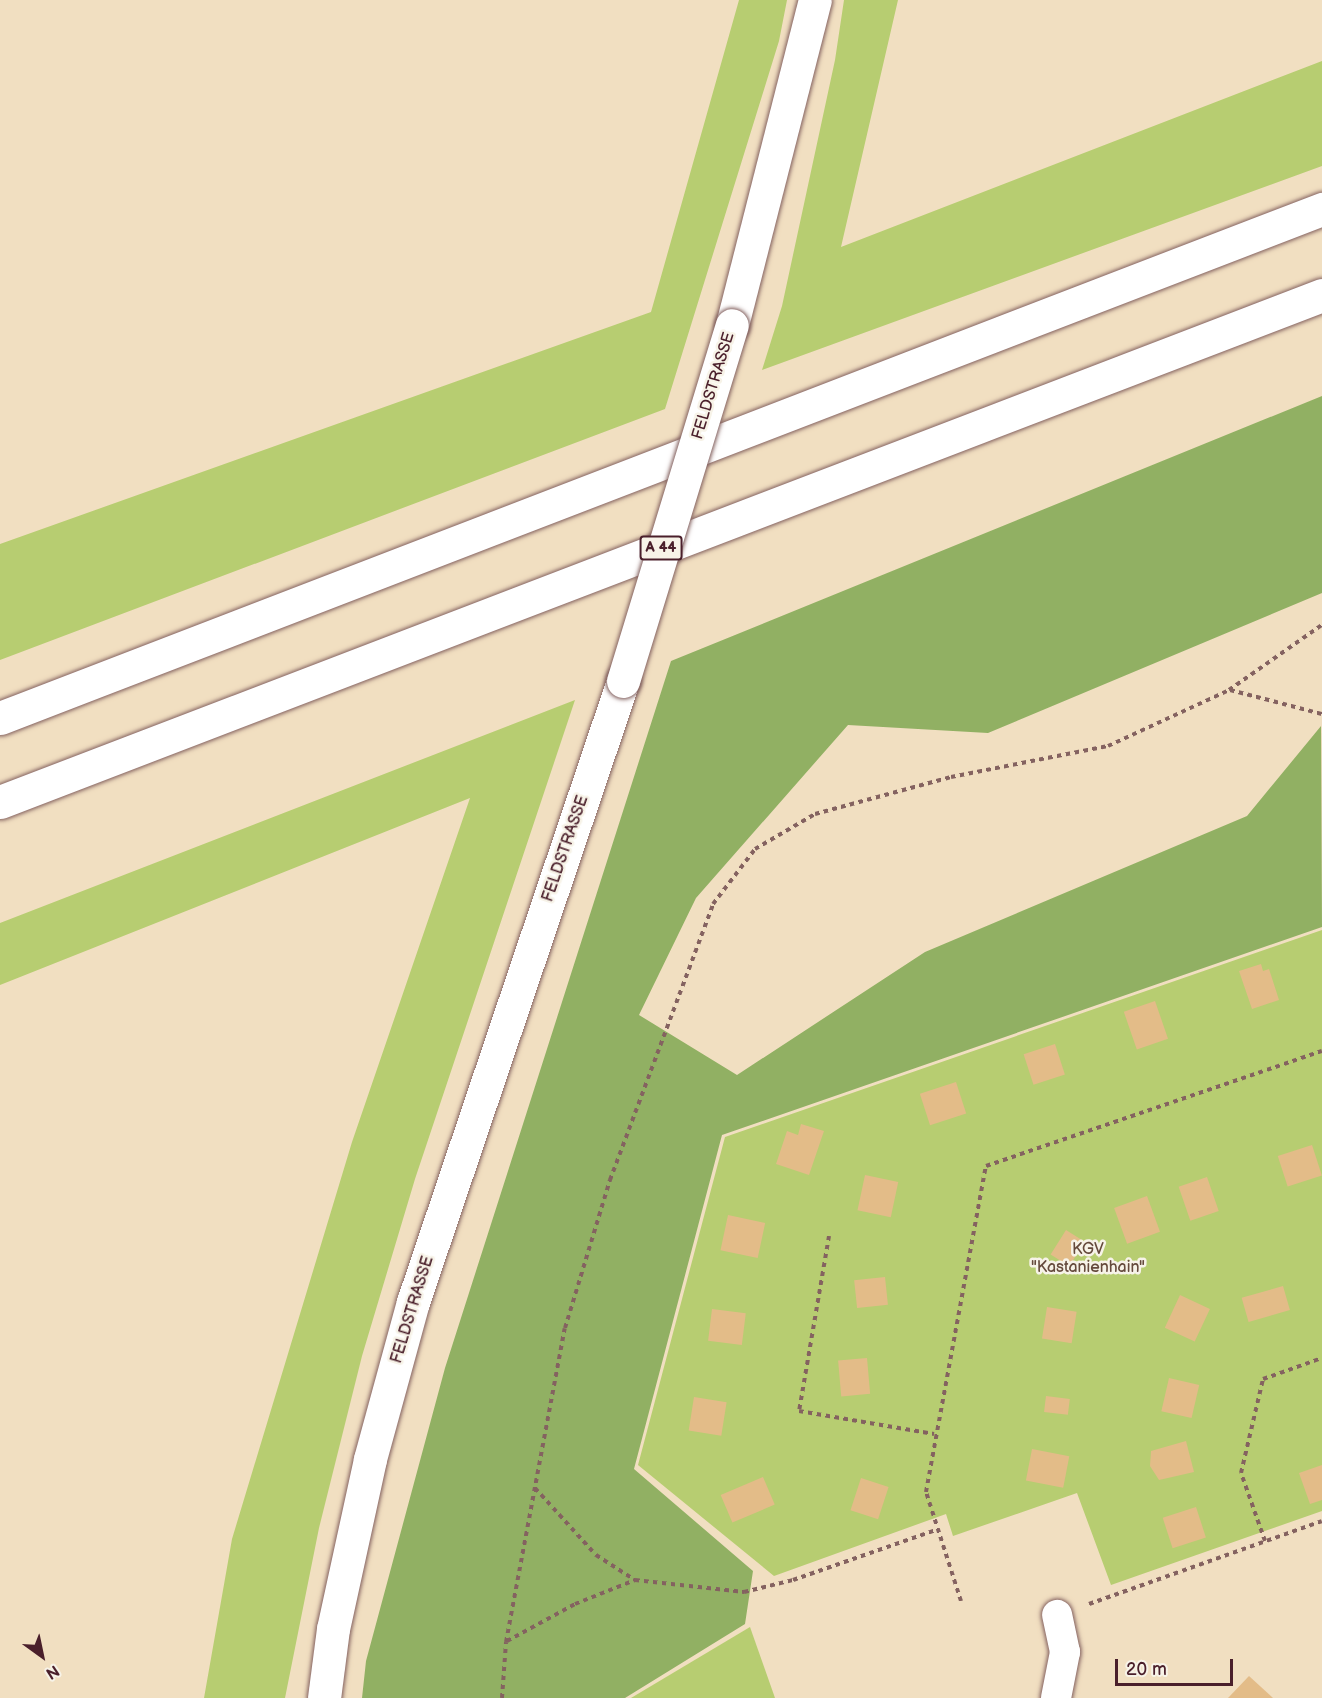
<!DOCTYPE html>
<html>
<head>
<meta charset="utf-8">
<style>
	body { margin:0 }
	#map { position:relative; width:1322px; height:1698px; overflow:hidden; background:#f1dfc1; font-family:"Balsamiq Sans",sans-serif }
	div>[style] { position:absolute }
	.green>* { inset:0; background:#b7cd71 }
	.forest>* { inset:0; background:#91b063 }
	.building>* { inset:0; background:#e3bc88; transform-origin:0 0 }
	.path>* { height:4px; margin-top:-2px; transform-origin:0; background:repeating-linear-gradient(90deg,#846260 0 4.5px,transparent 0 9px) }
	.roads { filter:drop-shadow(0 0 2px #846260) drop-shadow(0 0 2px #846260) }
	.street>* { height:30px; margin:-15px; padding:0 15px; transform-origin:15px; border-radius:15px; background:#fff }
	.secondary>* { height:33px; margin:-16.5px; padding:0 16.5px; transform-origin:16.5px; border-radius:16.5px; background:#fff }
	.highway>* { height:33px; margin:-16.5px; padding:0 16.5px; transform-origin:16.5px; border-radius:16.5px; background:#fff }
	.bridges { filter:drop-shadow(0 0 2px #846260) drop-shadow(0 0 2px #846260) }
	.secondary-bridge>* { height:33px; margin:-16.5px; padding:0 16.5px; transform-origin:16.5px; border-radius:16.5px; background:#fff }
	span { translate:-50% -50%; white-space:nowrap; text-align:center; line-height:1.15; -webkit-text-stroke:5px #f7f3e8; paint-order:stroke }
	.shield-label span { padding:2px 4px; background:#f7f3e8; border:2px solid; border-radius:4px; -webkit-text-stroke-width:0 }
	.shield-label { font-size:15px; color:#4a1f2b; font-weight:700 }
	.street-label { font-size:16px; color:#4a1f2b }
	.park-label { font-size:16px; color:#654a3c }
	.north { position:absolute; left:12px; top:1626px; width:60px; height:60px; -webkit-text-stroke:4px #f7f3e8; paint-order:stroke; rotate:147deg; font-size:16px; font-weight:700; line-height:24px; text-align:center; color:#4a1f2b }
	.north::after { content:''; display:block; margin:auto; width:21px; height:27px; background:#4a1f2b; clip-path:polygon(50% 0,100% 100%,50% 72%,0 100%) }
	.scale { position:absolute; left:1115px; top:1659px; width:118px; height:27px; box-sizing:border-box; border:3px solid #4a1f2b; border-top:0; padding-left:8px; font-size:18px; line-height:21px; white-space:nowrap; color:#4a1f2b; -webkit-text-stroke:4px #f7f3e8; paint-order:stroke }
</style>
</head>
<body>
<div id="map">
	<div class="green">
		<div style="clip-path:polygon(739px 0,787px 0,779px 41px,665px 409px,0 660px,0 544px,651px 312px)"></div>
		<div style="clip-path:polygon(844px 0,898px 0,841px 247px,1322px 61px,1322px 166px,762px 370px,782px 306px,835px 60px)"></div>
		<div style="clip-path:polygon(575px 700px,415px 1179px,362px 1356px,319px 1528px,285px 1698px,204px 1698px,232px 1539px,352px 1142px,470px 798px,0 985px,0 923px)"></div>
		<div style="clip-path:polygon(1322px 930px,1322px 1511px,1111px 1585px,1077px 1493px,953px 1536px,946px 1514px,774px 1576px,638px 1465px,725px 1137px)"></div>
		<div style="clip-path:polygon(750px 1627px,775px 1698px,631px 1698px)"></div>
	</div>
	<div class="forest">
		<div style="clip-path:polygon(1322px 396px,1322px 593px,988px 733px,848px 725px,696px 898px,639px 1015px,737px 1075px,925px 952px,1247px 816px,1321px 726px,1322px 927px,722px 1135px,634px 1469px,753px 1571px,745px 1624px,625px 1698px,362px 1698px,366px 1661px,445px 1368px,671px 661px)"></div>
	</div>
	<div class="building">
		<div style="clip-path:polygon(1261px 964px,1263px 971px,1269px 969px,1279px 1000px,1252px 1009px,1239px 971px)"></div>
		<div style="left:1155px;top:1001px;width:40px;height:33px;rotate:71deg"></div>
		<div style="left:1055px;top:1044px;width:32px;height:33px;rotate:72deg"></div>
		<div style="left:956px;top:1082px;width:33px;height:38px;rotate:72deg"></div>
		<div style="clip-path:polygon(801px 1124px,824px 1131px,809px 1175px,776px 1164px,787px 1131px,798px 1135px)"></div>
		<div style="left:1312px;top:1145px;width:32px;height:36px;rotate:72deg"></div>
		<div style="left:865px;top:1175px;width:34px;height:36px;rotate:12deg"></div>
		<div style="left:1207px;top:1177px;width:36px;height:30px;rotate:71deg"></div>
		<div style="left:1147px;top:1196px;width:38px;height:35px;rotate:70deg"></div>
		<div style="left:728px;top:1215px;width:38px;height:36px;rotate:12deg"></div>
		<div style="left:1066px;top:1230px;width:22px;height:29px;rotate:32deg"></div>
		<div style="left:885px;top:1277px;width:28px;height:31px;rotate:84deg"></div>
		<div style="left:1283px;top:1286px;width:25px;height:43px;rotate:74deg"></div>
		<div style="left:1180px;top:1295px;width:33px;height:36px;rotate:25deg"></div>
		<div style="left:1047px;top:1307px;width:30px;height:32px;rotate:9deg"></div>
		<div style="left:712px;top:1309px;width:34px;height:32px;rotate:7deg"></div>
		<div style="left:867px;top:1358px;width:36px;height:29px;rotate:85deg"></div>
		<div style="left:1169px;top:1378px;width:31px;height:34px;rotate:13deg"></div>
		<div style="left:1046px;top:1396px;width:24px;height:16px;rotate:7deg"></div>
		<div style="left:694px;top:1397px;width:33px;height:34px;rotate:9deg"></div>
		<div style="clip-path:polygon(1186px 1441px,1194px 1472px,1159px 1480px,1150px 1466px,1151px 1451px)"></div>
		<div style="left:1032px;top:1449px;width:38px;height:32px;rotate:11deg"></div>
		<div style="clip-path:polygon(1322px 1465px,1322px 1500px,1310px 1504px,1299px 1473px)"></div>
		<div style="left:763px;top:1477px;width:30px;height:46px;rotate:67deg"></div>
		<div style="left:861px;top:1478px;width:29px;height:34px;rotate:18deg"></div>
		<div style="left:1196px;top:1507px;width:32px;height:35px;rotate:72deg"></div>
		<div style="clip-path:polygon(1249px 1676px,1273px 1698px,1228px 1698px)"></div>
	</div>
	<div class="path">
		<div style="left:1230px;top:690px;width:95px;rotate:14.6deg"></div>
		<div style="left:829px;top:1236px;width:178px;rotate:99.7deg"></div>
		<div style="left:799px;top:1411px;width:137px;rotate:9.7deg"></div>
		<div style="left:535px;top:1488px;width:91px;rotate:47.7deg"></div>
		<div style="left:596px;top:1555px;width:46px;rotate:32.7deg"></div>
		<div style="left:1265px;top:1541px;width:72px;rotate:-109.4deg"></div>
		<div style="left:1241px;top:1473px;width:97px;rotate:-76.8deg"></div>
		<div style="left:1263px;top:1379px;width:63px;rotate:-19.6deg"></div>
		<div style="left:961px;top:1601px;width:114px;rotate:-107.8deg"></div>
		<div style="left:926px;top:1492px;width:331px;rotate:-79.6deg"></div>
		<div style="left:986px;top:1166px;width:355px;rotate:-18.9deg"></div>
		<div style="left:1089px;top:1604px;width:247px;rotate:-19.6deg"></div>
		<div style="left:507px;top:1641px;width:77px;rotate:-28.6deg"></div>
		<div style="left:575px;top:1604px;width:65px;rotate:-21.8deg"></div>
		<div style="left:635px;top:1580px;width:110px;rotate:6.3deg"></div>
		<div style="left:744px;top:1592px;width:50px;rotate:-13.8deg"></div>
		<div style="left:793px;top:1580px;width:151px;rotate:-19.3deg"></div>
		<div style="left:502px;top:1698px;width:56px;rotate:-85.9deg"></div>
		<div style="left:506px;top:1642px;width:319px;rotate:-79.4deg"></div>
		<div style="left:565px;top:1328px;width:155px;rotate:-73.1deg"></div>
		<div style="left:610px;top:1180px;width:295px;rotate:-69.5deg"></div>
		<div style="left:713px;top:904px;width:69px;rotate:-52.6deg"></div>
		<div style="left:755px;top:849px;width:69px;rotate:-30.3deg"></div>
		<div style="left:815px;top:814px;width:141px;rotate:-15.2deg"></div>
		<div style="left:951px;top:777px;width:160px;rotate:-11.2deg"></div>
		<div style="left:1108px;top:746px;width:133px;rotate:-24.8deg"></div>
		<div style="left:1229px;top:690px;width:113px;rotate:-35deg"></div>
	</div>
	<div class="roads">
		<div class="street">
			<div style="left:1056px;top:1698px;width:47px;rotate:-78.9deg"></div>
			<div style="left:1065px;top:1652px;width:38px;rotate:-102deg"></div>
		</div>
		<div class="secondary">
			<div style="left:732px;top:325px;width:335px;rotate:-75.7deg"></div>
			<div style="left:324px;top:1698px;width:70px;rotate:-82.6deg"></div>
			<div style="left:333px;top:1629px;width:174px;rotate:-77.7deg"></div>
			<div style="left:370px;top:1459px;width:163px;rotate:-74.7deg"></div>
			<div style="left:413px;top:1302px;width:656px;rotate:-71.32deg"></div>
		</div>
		<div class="highway">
			<div style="left:0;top:718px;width:1417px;rotate:-21.06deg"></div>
			<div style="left:0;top:802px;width:1416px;rotate:-20.98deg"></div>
		</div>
	</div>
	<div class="bridges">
		<div class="secondary-bridge">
			<div style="left:623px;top:681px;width:372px;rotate:-73deg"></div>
		</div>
	</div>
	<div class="shield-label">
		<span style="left:661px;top:548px">A 44</span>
	</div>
	<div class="street-label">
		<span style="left:714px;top:386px;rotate:-73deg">FELDSTRASSE</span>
		<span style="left:566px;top:849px;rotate:-71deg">FELDSTRASSE</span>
		<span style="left:413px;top:1310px;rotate:-73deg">FELDSTRASSE</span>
	</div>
	<div class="park-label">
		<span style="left:1088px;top:1259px">KGV<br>"Kastanienhain"</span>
	</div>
	<div class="north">N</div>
	<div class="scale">20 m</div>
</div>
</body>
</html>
